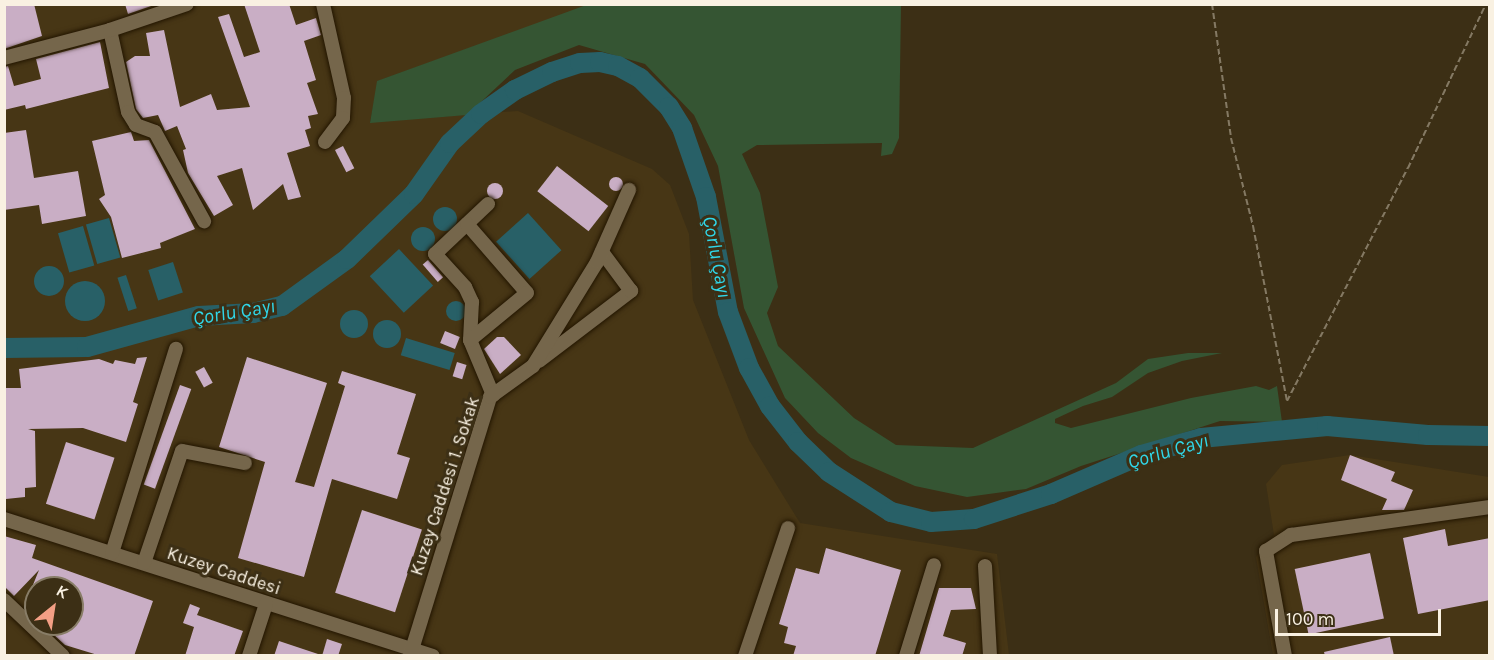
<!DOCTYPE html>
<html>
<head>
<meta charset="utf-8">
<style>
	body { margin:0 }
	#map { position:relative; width:1494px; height:660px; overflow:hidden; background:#3c2f15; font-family:Karla,sans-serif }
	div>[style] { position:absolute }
	.built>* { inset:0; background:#473615 }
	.green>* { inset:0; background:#355533 }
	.water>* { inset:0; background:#286067; transform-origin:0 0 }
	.round { border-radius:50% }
	.river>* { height:20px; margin:-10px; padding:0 10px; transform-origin:10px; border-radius:10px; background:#286067 }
	.building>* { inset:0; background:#c9aec5; transform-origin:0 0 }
	.path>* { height:2px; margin-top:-1px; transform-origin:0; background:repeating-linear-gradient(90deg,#847963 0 6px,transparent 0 9px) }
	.roads { filter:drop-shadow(0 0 2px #231600) drop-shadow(0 0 2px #231600) }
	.minor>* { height:14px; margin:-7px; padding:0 7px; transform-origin:7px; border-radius:7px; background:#75664b }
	span { translate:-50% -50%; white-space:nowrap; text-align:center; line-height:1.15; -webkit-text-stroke:6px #3c2f15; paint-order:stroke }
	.street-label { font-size:18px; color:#f9f1e2 }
	.water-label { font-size:20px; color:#30d6e8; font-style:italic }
	.frame { position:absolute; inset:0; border:6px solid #f9f1e2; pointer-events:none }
	.north { position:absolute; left:24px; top:576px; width:60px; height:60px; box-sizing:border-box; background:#3c2f15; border:2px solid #887d67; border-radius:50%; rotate:30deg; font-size:16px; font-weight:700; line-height:24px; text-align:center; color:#f9f1e2 }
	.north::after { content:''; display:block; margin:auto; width:21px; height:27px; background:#f39f85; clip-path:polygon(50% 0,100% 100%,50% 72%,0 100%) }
	.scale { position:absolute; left:1275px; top:609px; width:166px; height:27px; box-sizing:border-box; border:3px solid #f9f1e2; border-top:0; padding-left:8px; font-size:18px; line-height:21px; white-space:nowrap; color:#f9f1e2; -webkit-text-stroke:4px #3c2f15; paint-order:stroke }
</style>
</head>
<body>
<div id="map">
	<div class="built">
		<div style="clip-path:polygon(evenodd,4px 5px,589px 5px,378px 81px,370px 122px,518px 111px,652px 169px,670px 185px,689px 234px,693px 300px,749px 440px,800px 523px,997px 554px,1009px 655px,5px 655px,4px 5px,36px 588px,72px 588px,72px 624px,36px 624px,36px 588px)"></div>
		<div style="clip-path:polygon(1350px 455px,1489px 477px,1489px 655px,1273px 655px,1256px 557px,1274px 535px,1266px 484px,1282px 465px)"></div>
	</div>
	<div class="green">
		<div style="clip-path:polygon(589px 4px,901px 5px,899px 138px,892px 154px,881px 156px,882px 143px,757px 145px,742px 154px,760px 193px,778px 287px,767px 313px,778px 346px,854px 418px,896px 445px,973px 448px,1116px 383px,1148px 359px,1188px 353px,1222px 353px,1182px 361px,1148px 373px,1112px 397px,1083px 406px,1055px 419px,1055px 423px,1071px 428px,1191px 398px,1256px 386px,1269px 390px,1277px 386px,1282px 422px,1220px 421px,1081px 466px,1026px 489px,967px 497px,915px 486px,851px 458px,818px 433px,785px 398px,744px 308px,718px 166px,694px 115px,645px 64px,579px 45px,515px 70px,467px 115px,370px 123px,377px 81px)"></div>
	</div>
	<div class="water">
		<div class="round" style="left:433px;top:207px;width:24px;height:24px"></div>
		<div style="left:528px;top:213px;width:50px;height:43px;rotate:48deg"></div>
		<div style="left:109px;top:218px;width:41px;height:24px;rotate:74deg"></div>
		<div style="left:83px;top:226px;width:41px;height:26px;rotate:74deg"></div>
		<div class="round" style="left:411px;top:227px;width:24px;height:24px"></div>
		<div style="left:399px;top:249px;width:50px;height:40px;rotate:47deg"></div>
		<div style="left:173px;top:262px;width:32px;height:26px;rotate:72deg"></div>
		<div class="round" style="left:34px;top:266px;width:30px;height:30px"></div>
		<div style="left:126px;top:275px;width:35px;height:9px;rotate:72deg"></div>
		<div class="round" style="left:65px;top:281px;width:40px;height:40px"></div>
		<div class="round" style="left:446px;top:301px;width:20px;height:20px"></div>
		<div class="round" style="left:340px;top:310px;width:28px;height:28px"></div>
		<div class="round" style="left:373px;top:320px;width:28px;height:28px"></div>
		<div style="left:406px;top:338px;width:51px;height:18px;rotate:17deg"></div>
	</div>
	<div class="river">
		<div style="left:4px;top:348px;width:83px;rotate:-0.7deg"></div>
		<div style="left:87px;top:347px;width:116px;rotate:-15.5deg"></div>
		<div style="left:199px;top:316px;width:54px;rotate:-3.2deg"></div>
		<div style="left:253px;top:313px;width:30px;rotate:-14deg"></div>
		<div style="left:282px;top:306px;width:80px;rotate:-35.9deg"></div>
		<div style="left:347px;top:259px;width:93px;rotate:-44.1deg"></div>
		<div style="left:414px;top:194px;width:62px;rotate:-54.8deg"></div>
		<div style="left:450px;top:143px;width:42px;rotate:-43.1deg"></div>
		<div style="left:481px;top:114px;width:42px;rotate:-35.2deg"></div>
		<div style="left:515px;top:90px;width:41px;rotate:-25.9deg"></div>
		<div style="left:552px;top:72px;width:29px;rotate:-18deg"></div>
		<div style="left:580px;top:63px;width:20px;rotate:-3deg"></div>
		<div style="left:600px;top:62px;width:18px;rotate:13deg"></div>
		<div style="left:618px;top:66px;width:25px;rotate:29deg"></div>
		<div style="left:640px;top:78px;width:41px;rotate:45deg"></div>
		<div style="left:669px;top:107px;width:25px;rotate:58deg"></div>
		<div style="left:682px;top:128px;width:73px;rotate:70.8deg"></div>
		<div style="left:706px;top:197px;width:117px;rotate:79.2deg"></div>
		<div style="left:728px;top:312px;width:60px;rotate:69.4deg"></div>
		<div style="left:749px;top:368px;width:43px;rotate:61.1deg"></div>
		<div style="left:770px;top:406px;width:46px;rotate:52.1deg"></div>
		<div style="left:798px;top:442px;width:43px;rotate:44.1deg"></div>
		<div style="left:829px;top:472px;width:74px;rotate:32.8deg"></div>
		<div style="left:891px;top:512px;width:41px;rotate:14deg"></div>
		<div style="left:931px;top:522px;width:43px;rotate:-4deg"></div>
		<div style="left:974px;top:519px;width:81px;rotate:-18deg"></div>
		<div style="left:1051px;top:494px;width:98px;rotate:-23.4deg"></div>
		<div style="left:1141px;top:455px;width:62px;rotate:-15.8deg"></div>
		<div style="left:1201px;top:438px;width:127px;rotate:-5.4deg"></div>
		<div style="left:1327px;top:426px;width:101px;rotate:5.1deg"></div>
		<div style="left:1428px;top:435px;width:62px;rotate:0.9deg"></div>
	</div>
	<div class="building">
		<div style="clip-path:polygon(4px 4px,34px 4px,42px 36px,4px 49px)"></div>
		<div style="clip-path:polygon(125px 4px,157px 4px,128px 14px)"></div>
		<div style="clip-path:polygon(244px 4px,289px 4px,296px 25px,316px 18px,321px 35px,304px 41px,316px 80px,307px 83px,318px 114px,308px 116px,311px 128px,305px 130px,310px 146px,287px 153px,301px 197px,288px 200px,283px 184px,253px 210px,242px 168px,217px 176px,233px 205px,214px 216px,188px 173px,183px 150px,186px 149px,177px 126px,165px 131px,158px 115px,143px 118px,136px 109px,126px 62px,135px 56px,150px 56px,146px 33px,164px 30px,180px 107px,211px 94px,217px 110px,250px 107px,218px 17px,229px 14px,244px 57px,260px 52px)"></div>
		<div style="clip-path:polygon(100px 42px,109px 88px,26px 109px,25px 105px,4px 110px,4px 67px,8px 66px,14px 86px,41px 79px,36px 59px)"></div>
		<div style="clip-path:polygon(26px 130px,34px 178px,78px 171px,86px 216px,42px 224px,39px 205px,4px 210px,4px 133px)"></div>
		<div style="clip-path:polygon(131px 132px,134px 141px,149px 140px,195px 229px,160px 243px,161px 248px,122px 258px,111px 217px,99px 199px,105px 195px,92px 141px)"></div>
		<div style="left:343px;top:146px;width:25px;height:9px;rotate:63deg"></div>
		<div style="left:557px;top:166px;width:65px;height:32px;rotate:38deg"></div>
		<div class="round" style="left:609px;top:177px;width:14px;height:14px"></div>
		<div class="round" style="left:487px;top:183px;width:16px;height:16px"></div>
		<div style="left:428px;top:260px;width:23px;height:7px;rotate:49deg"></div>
		<div style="left:445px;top:331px;width:16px;height:13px;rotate:22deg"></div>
		<div style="clip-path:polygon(497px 337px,504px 337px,521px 355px,500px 374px,484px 349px)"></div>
		<div style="clip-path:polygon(147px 357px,133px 402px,138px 404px,126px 442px,83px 428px,28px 429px,35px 431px,36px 487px,25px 488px,25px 497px,6px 499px,4px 388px,21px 388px,19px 369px,99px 359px,113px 364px,115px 360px,135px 364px,137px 358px)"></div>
		<div style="clip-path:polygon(247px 357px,327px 383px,295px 482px,314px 487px,345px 386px,338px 383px,342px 371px,416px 394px,397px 454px,410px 458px,397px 499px,332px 479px,304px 577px,238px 558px,265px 462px,219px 447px)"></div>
		<div style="left:457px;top:362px;width:10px;height:15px;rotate:17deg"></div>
		<div style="left:204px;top:367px;width:18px;height:10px;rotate:61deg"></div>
		<div style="left:180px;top:385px;width:12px;height:106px;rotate:20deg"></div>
		<div style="left:66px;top:442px;width:51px;height:65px;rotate:18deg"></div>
		<div style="clip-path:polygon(1350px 455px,1395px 472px,1391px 481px,1413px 490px,1404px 510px,1382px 510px,1387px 499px,1341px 480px)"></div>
		<div style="left:362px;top:510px;width:63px;height:87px;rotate:18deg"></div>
		<div style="clip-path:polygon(1445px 529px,1448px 546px,1490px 538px,1490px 600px,1418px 614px,1403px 538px)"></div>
		<div style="clip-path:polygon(4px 536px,36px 545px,32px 558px,153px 601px,134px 656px,101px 656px,65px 645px,42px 624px,72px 624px,72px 588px,36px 588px,36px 618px,24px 607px,39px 570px,14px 596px,4px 586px)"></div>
		<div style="clip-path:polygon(826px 548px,901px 570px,875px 656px,793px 656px,796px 646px,784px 643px,788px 627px,779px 624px,796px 568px,819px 574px)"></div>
		<div style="left:1370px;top:553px;width:67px;height:77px;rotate:78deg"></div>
		<div style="clip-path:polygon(939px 588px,971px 588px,976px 609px,951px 610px,943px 636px,966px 643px,962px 656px,919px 656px)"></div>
		<div style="clip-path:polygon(190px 604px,200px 608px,197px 615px,243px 631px,234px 656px,185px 656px,194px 627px,183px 623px)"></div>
		<div style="clip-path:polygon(1390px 637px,1394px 656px,1325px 656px,1324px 652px)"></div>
		<div style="clip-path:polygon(327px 639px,342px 644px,338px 656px,322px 656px)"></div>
		<div style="clip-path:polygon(279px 641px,318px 654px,318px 656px,274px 656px)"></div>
	</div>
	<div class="path">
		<div style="left:1212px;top:4px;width:135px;rotate:81.9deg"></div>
		<div style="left:1231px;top:138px;width:91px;rotate:76deg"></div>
		<div style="left:1253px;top:226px;width:178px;rotate:79deg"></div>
		<div style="left:1287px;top:401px;width:263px;rotate:-62.6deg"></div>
		<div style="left:1408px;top:168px;width:182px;rotate:-64.6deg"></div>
	</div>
	<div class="roads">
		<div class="minor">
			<div style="left:323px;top:4px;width:96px;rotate:77.4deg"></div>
			<div style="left:344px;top:98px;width:20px;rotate:93deg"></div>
			<div style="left:343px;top:118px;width:30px;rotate:127deg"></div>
			<div style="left:110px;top:30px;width:84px;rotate:77.6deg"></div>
			<div style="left:128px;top:112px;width:15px;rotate:58deg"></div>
			<div style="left:136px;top:125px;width:20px;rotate:20deg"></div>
			<div style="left:155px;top:132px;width:102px;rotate:61.2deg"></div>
			<div style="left:4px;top:58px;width:110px;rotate:-14.8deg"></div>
			<div style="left:110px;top:30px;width:81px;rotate:-18.7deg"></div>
			<div style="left:488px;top:204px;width:73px;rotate:136.7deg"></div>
			<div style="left:435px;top:254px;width:45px;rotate:47.7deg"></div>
			<div style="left:465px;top:287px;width:17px;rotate:65deg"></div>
			<div style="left:472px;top:302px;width:38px;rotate:93deg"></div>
			<div style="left:470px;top:340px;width:60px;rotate:67.3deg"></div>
			<div style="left:467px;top:224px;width:91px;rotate:49deg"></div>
			<div style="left:527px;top:293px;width:74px;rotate:140.5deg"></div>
			<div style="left:539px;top:361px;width:116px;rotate:-37.3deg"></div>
			<div style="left:631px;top:291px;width:49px;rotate:-126.6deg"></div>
			<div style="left:4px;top:519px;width:450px;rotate:17.7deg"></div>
			<div style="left:112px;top:553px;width:214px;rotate:-72.6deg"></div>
			<div style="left:144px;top:563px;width:118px;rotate:-71.3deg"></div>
			<div style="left:182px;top:451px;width:64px;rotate:10.8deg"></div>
			<div style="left:985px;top:566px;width:90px;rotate:86.8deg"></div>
			<div style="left:4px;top:600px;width:81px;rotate:43.5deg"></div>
			<div style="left:249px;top:656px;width:55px;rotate:-71.9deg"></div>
			<div style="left:410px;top:656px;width:271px;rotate:-72.8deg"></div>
			<div style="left:490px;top:397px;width:53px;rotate:-35.8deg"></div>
			<div style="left:533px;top:366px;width:122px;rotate:-58.4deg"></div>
			<div style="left:597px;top:262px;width:79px;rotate:-66deg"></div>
			<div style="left:745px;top:656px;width:135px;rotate:-71.4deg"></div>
			<div style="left:906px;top:656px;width:95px;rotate:-72.9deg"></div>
			<div style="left:1285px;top:656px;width:107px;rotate:-100.3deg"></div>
			<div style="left:1266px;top:551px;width:30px;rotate:-33deg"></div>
			<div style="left:1291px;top:535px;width:201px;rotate:-8deg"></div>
		</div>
	</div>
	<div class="street-label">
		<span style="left:445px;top:486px;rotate:-72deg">Kuzey Caddesi 1. Sokak</span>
		<span style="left:224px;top:571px;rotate:18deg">Kuzey Caddesi</span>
	</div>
	<div class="water-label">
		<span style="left:717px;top:257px;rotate:79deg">Çorlu Çayı</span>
		<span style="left:234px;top:312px;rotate:-9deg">Çorlu Çayı</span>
		<span style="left:1168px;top:451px;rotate:-16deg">Çorlu Çayı</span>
	</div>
	<div class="frame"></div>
	<div class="north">K</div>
	<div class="scale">100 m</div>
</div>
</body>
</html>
